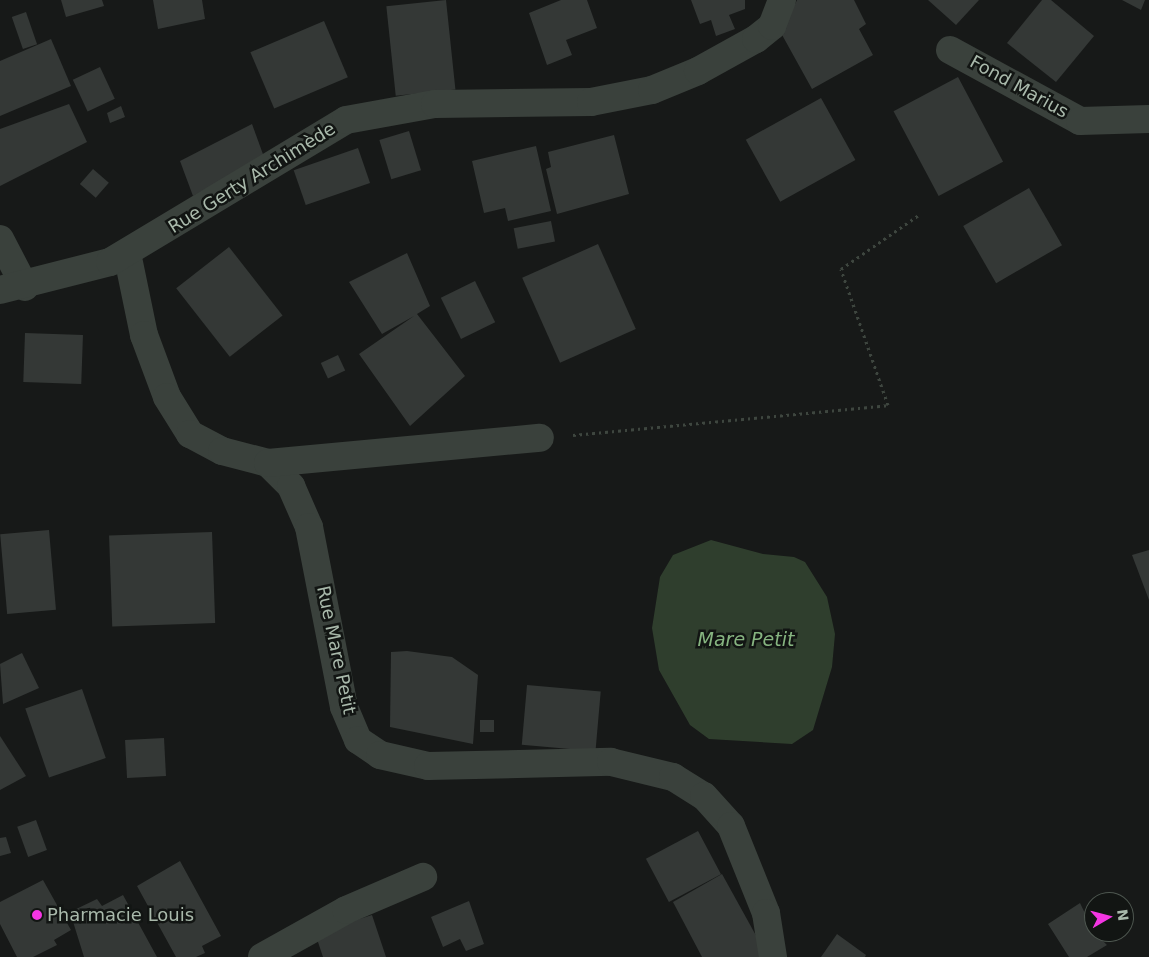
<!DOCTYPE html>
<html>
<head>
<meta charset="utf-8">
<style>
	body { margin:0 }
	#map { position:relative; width:1149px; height:957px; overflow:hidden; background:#171918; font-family:"DejaVu Sans",sans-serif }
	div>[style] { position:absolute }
	.water>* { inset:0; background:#2f3e2d }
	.building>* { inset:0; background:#343836; transform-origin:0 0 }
	.path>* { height:3px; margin-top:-1.5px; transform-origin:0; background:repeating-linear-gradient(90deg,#3e463f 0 2.5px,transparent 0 6.5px) }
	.minor>* { height:28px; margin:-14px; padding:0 14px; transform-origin:14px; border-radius:14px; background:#3a413c }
	.dots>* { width:14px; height:14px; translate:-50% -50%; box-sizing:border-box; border:2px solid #121513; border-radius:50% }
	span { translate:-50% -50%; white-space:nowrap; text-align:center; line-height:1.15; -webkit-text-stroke:5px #121513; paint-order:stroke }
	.street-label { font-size:18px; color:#a9b9ab }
	.poi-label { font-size:18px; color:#a9b9ab }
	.left { translate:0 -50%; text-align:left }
	.water-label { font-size:19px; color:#86b480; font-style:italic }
	.north { position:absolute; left:1084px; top:892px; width:50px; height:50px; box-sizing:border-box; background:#121513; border:1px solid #4e5750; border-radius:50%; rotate:82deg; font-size:14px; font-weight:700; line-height:20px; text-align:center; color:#a9b9ab }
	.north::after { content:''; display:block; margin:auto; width:18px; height:22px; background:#f435e3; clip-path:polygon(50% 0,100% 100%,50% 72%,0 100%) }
</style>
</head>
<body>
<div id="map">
	<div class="water">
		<div style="clip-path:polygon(711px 540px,763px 554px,794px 557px,805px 562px,827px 597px,835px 634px,832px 667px,813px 730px,792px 744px,709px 739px,690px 725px,659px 670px,652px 628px,660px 577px,673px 555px)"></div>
	</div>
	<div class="building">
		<div style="clip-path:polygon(61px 0,102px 0,104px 6px,66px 17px)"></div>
		<div style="clip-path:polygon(153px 0,202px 0,205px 19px,158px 29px)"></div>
		<div style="left:446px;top:0;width:90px;height:60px;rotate:84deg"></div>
		<div style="clip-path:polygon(561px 0,587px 0,597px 28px,566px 40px,572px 55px,547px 65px,529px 13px)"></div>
		<div style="clip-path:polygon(691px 0,745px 0,745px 9px,729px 15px,735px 29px,716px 36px,711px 20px,700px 24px)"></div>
		<div style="clip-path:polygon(797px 0,854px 0,866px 24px,859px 29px,873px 55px,812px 89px,781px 33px)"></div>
		<div style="clip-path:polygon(928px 0,979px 0,956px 25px)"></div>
		<div style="clip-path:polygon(1042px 0,1051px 0,1094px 36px,1056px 82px,1007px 43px)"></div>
		<div style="clip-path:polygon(1122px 0,1145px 0,1141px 10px)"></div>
		<div style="left:26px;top:12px;width:34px;height:15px;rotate:71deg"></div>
		<div style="left:324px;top:21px;width:61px;height:80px;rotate:67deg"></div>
		<div style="clip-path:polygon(51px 39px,71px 86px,0 116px,0 61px)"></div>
		<div style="left:100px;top:67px;width:35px;height:30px;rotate:65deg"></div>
		<div style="left:958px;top:77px;width:96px;height:73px;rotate:62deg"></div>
		<div style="left:821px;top:98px;width:71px;height:86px;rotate:61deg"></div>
		<div style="clip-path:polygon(69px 104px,87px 142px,0 186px,0 129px)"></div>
		<div style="clip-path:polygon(121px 106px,125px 117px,110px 123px,107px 113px)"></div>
		<div style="clip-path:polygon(252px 124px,264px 157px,193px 196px,180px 161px)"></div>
		<div style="left:409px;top:131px;width:41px;height:31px;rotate:73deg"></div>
		<div style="clip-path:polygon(614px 135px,629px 194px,557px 214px,546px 169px,551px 167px,548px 152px)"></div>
		<div style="clip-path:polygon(536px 146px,551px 211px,508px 221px,505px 208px,484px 213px,472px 161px)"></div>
		<div style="left:358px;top:148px;width:37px;height:68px;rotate:71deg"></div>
		<div style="left:93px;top:169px;width:21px;height:20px;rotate:41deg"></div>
		<div style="left:1029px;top:188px;width:66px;height:76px;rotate:60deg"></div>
		<div style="left:551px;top:221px;width:21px;height:38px;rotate:79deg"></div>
		<div style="left:598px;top:244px;width:93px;height:83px;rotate:66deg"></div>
		<div style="left:229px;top:247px;width:87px;height:67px;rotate:52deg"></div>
		<div style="clip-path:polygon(407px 253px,430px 306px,417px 314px,465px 376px,410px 426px,359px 354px,414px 316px,382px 334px,349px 282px)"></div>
		<div style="left:475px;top:281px;width:46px;height:38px;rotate:64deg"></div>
		<div style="left:25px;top:333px;width:58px;height:49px;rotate:2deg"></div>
		<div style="left:338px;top:355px;width:17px;height:19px;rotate:65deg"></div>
		<div style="left:49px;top:530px;width:80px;height:49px;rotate:85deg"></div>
		<div style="left:212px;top:532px;width:91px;height:103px;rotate:88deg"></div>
		<div style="clip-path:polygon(1149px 550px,1149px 600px,1132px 555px)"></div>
		<div style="clip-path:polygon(407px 651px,452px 657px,478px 675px,473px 744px,390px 727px,391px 652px)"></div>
		<div style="clip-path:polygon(22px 653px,39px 688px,3px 704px,0 664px)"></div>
		<div style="left:527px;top:685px;width:74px;height:60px;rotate:5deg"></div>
		<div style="left:82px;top:689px;width:73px;height:60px;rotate:71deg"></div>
		<div style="left:480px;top:720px;width:14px;height:12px"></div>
		<div style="clip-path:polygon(0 736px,26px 776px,0 790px)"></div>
		<div style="left:164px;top:738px;width:38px;height:39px;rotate:87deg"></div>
		<div style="left:36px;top:820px;width:32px;height:20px;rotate:70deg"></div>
		<div style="left:698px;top:831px;width:49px;height:59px;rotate:62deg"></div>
		<div style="clip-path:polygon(6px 837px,11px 853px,0 856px,0 838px)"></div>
		<div style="clip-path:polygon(180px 861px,221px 936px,202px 946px,205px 953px,196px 957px,176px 957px,137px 886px)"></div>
		<div style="clip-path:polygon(722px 874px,764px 950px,763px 957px,702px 957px,673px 902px)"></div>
		<div style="clip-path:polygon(43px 880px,71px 930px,54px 940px,57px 945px,33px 957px,17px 957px,0 924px,0 902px)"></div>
		<div style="clip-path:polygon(123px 895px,157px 957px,84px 957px,70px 912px,97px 899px,102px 906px)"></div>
		<div style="clip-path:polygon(469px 901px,484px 944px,466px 951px,460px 939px,443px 947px,431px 917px)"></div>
		<div style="clip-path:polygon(1080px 903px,1094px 932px,1107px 945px,1087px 957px,1069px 957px,1048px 924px)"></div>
		<div style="clip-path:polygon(372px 915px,386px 957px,323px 957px,315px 933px)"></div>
		<div style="clip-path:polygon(837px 934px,866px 955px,865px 957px,821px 957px)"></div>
	</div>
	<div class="path">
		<div style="left:573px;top:435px;width:316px;rotate:-5.4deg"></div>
		<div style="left:888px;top:405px;width:144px;rotate:-109.1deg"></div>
		<div style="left:841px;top:269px;width:96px;rotate:-34.8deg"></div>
	</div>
	<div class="minor">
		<div style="left:950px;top:50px;width:148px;rotate:28.6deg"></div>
		<div style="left:1080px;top:121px;width:69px;rotate:-1.7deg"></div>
		<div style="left:0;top:239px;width:54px;rotate:62.5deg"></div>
		<div style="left:127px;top:253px;width:84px;rotate:78.3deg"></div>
		<div style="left:144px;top:335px;width:66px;rotate:69.6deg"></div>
		<div style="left:167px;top:397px;width:44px;rotate:58.1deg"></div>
		<div style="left:190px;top:434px;width:36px;rotate:28deg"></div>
		<div style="left:222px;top:451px;width:48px;rotate:14.6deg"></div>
		<div style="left:268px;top:463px;width:33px;rotate:45deg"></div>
		<div style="left:291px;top:486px;width:45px;rotate:66.3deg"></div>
		<div style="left:309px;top:527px;width:183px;rotate:79deg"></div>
		<div style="left:344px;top:707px;width:36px;rotate:67deg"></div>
		<div style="left:358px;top:740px;width:27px;rotate:34deg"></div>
		<div style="left:380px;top:755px;width:49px;rotate:12.9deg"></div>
		<div style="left:428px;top:766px;width:183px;rotate:-1.3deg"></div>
		<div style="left:611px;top:762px;width:64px;rotate:13.6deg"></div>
		<div style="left:673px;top:777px;width:36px;rotate:32deg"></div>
		<div style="left:704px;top:796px;width:40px;rotate:48deg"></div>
		<div style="left:731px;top:826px;width:94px;rotate:68.1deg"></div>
		<div style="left:766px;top:913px;width:45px;rotate:81deg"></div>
		<div style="left:0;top:290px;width:114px;rotate:-14.3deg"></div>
		<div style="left:110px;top:262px;width:275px;rotate:-31deg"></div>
		<div style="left:346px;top:120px;width:90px;rotate:-10.2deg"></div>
		<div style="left:435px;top:104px;width:156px;rotate:-0.7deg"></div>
		<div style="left:591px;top:102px;width:62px;rotate:-11.1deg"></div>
		<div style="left:652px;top:90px;width:50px;rotate:-22.4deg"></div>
		<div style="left:698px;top:71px;width:66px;rotate:-28.9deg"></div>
		<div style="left:756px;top:39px;width:21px;rotate:-39deg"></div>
		<div style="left:772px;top:26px;width:28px;rotate:-69deg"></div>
		<div style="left:268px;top:463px;width:273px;rotate:-5.3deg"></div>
		<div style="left:262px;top:957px;width:96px;rotate:-29.2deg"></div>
		<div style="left:346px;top:910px;width:84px;rotate:-23.2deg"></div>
	</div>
	<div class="dots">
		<div style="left:37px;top:915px;background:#f435e3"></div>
	</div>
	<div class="street-label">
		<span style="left:1019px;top:87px;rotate:29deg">Fond Marius</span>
		<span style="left:252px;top:178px;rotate:-32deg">Rue Gerty Archimède</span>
		<span style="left:336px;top:650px;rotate:78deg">Rue Mare Petit</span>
	</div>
	<div class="poi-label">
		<span class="left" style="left:47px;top:915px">Pharmacie Louis</span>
	</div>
	<div class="water-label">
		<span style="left:746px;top:640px">Mare Petit</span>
	</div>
	<div class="north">N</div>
</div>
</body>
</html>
